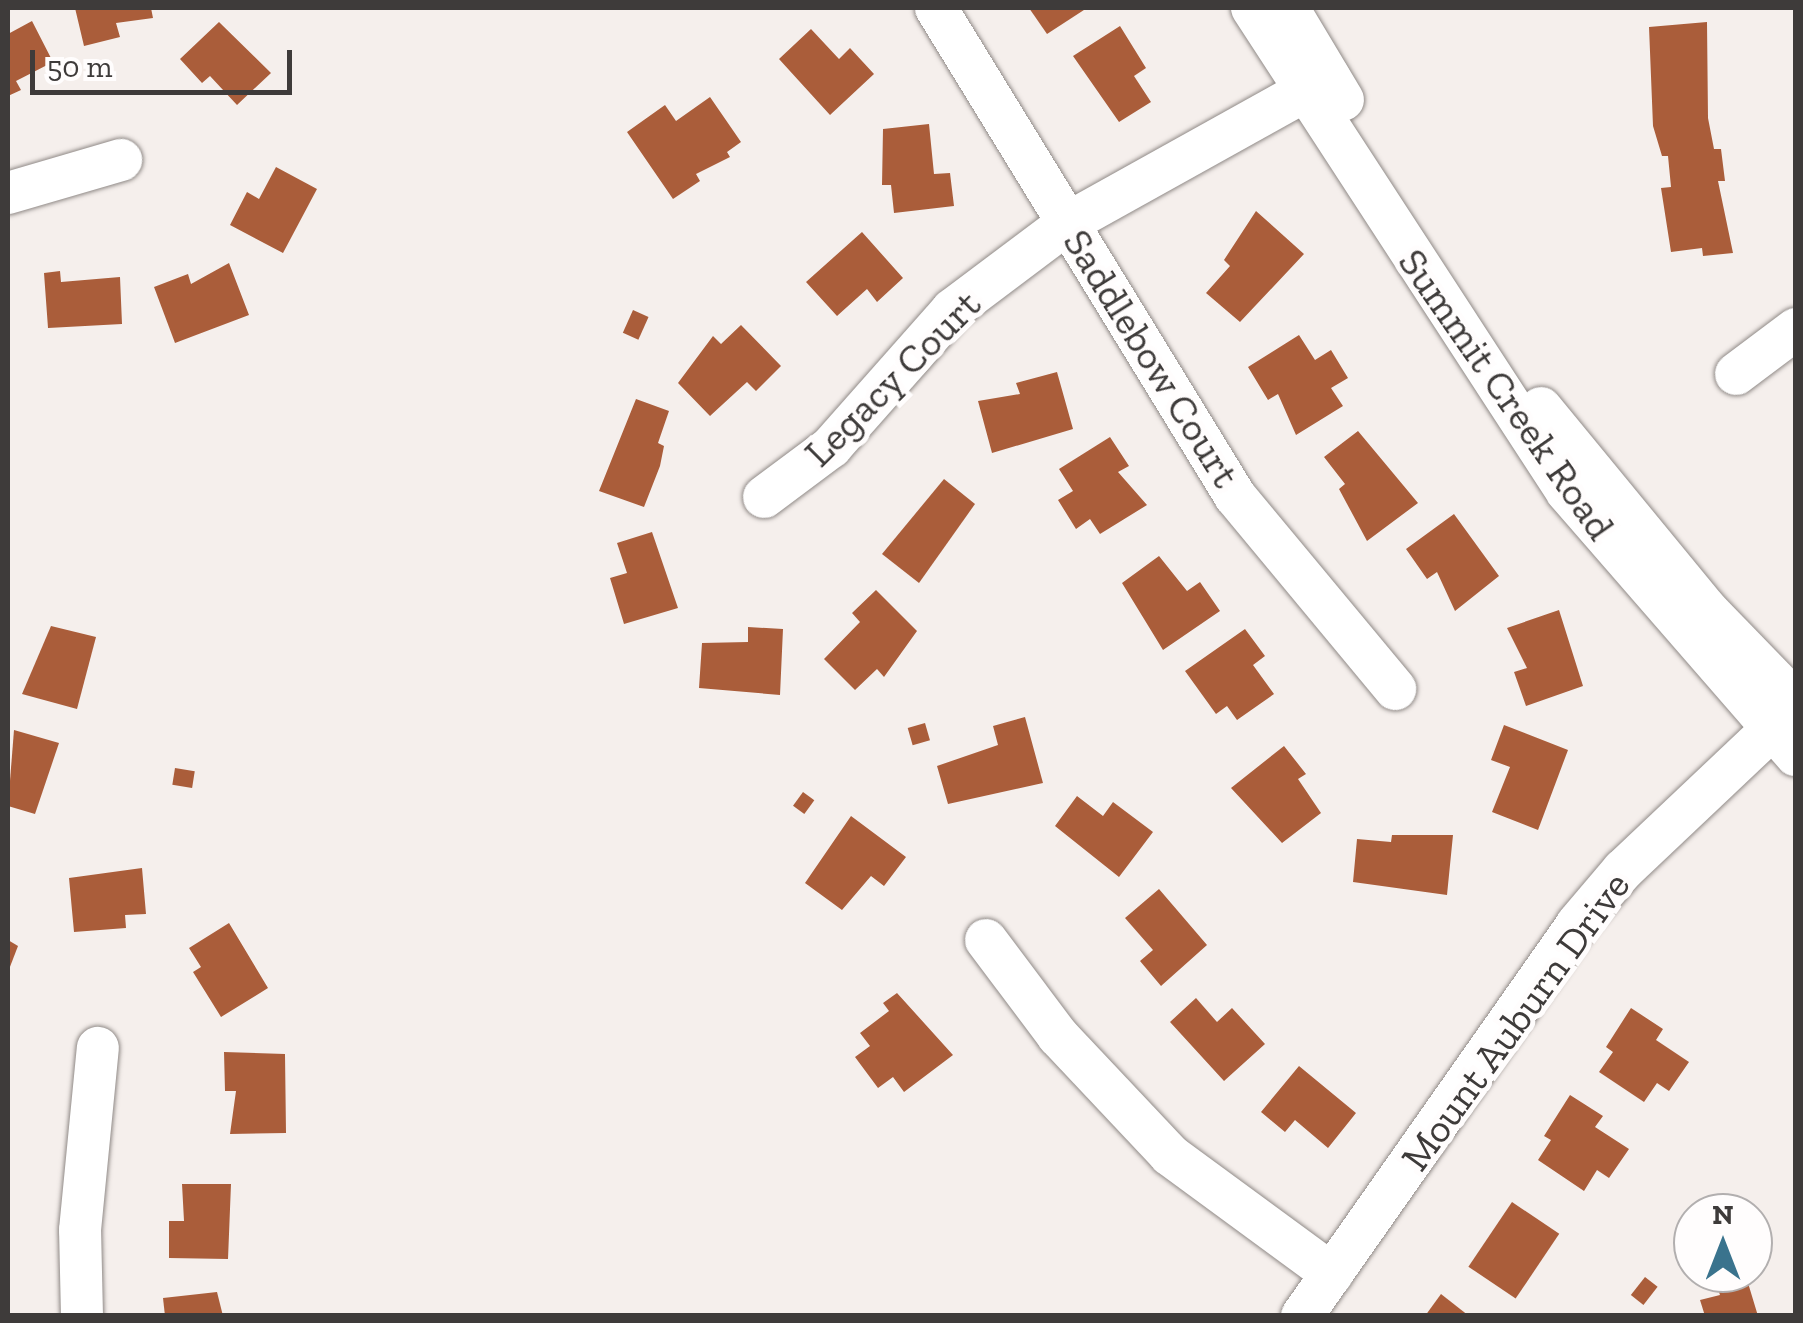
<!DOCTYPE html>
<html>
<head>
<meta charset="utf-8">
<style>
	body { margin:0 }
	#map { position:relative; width:1803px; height:1323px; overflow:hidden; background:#f5efec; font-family:"Zilla Slab",serif }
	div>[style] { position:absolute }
	.building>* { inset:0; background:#aa5d3a; transform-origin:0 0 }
	.roads { filter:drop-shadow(0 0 2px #908a87) drop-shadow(0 0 2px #908a87) }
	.minor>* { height:42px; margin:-21px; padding:0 21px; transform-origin:21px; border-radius:21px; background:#fff }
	span { translate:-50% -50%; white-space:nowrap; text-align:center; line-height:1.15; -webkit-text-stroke:10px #fffdfd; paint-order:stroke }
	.street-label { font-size:40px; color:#3e3b3a }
	.frame { position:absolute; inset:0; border:10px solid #3e3b3a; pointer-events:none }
	.north { position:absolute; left:1673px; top:1193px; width:100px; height:100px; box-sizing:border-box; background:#fffdfd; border:2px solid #b2afaf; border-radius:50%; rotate:0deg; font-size:28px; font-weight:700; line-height:40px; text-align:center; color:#3e3b3a }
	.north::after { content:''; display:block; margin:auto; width:35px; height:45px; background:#3a738d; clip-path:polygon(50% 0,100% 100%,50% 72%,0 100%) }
	.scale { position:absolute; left:30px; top:50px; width:262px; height:45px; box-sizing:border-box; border:5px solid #3e3b3a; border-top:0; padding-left:12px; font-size:30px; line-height:35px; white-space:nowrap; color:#3e3b3a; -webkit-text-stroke:8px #fffdfd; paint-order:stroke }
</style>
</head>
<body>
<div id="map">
	<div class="building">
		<div style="clip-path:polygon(75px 8px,151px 8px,153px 18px,116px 23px,120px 37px,84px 46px)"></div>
		<div style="clip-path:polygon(1029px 8px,1087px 8px,1047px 34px)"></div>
		<div style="clip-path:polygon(32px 21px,53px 62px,16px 81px,21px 90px,8px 96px,8px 34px)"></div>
		<div style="clip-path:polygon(219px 22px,271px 73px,237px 105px,210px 76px,202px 83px,180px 59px)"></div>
		<div style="clip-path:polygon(1707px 22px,1708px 118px,1714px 149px,1721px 149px,1725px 181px,1718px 181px,1733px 253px,1703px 256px,1702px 248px,1671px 252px,1661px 188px,1671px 187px,1668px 156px,1662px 156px,1653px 126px,1649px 27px)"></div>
		<div style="clip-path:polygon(1120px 26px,1146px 68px,1134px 76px,1151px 102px,1119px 122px,1073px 56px)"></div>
		<div style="clip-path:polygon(811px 29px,839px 59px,850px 48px,874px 74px,830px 115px,779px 59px)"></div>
		<div style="clip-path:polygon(710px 97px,741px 142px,727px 152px,730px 157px,696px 174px,700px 181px,673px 199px,627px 132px,665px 105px,676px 121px)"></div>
		<div style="clip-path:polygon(929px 124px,934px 174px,950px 173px,954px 206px,894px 213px,891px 185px,882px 185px,883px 129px)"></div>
		<div style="clip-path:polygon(276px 167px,317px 189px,283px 253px,230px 225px,247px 192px,259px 199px)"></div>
		<div style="clip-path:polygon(1256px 211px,1304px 254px,1240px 322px,1206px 293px,1230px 266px,1224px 260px)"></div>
		<div style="clip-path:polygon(862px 232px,903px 278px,877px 302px,867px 289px,837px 316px,806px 282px)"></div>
		<div style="clip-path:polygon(229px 263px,249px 315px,175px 343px,154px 287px,188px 274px,191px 284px)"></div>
		<div style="clip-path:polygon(60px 271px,61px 282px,120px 277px,122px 324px,48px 328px,44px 273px)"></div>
		<div style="left:633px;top:310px;width:17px;height:25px;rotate:24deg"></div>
		<div style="clip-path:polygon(741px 325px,781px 366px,756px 391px,747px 382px,710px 416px,678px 383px,713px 336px,721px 344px)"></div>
		<div style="clip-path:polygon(1299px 335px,1315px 360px,1331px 350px,1348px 378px,1331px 388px,1343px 406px,1296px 435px,1278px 394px,1268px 400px,1248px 367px)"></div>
		<div style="clip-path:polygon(1057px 372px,1073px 429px,992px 453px,978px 401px,1020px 394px,1016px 383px)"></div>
		<div style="clip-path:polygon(636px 399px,669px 411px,658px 443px,664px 446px,660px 466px,644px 507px,599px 491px)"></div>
		<div style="clip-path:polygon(1358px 431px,1418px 503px,1367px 541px,1339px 489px,1345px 484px,1324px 457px)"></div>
		<div style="clip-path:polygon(1110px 437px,1129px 466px,1118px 472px,1147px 505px,1100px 534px,1090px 519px,1076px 529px,1058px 500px,1073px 491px,1059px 469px)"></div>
		<div style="clip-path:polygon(944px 479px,975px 504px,919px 583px,882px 554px)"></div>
		<div style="clip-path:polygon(1454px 514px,1499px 576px,1455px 611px,1437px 572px,1427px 579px,1406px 549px)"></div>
		<div style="clip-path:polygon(652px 532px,678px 608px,624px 624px,610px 578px,627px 573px,617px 543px)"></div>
		<div style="clip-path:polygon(1159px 556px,1187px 591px,1200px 582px,1220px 611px,1163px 650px,1122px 583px)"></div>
		<div style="clip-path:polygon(876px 590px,917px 631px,884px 677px,877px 669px,855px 690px,824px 659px,860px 622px,852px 613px)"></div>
		<div style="clip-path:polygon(1559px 610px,1583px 686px,1526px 706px,1514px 672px,1527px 668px,1507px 628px)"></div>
		<div style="clip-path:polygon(51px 626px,96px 637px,77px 709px,22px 694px)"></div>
		<div style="clip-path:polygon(748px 627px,783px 629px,780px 695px,699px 688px,702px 643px,748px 642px)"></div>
		<div style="clip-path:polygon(1245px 629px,1265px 656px,1253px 665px,1274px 694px,1237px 720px,1227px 706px,1216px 714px,1185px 671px)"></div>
		<div style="clip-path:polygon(1025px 717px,1043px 783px,948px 804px,937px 766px,998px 745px,993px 726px)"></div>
		<div style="left:925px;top:723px;width:18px;height:18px;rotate:74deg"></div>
		<div style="clip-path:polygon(1504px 725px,1568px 750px,1538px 830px,1492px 812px,1510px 767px,1491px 760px)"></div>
		<div style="clip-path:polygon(14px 730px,59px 743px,35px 814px,8px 806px)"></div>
		<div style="clip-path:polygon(1284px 746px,1306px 774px,1298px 779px,1321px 813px,1282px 843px,1231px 788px)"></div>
		<div style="left:175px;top:768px;width:20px;height:17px;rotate:9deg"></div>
		<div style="left:803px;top:792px;width:14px;height:17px;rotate:36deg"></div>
		<div style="clip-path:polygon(1077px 796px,1103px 816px,1113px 802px,1153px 832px,1119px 877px,1055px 826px)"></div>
		<div style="clip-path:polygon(851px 816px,906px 857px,884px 886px,871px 876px,842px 910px,805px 883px)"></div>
		<div style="clip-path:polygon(1392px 835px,1453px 835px,1447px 895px,1353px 882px,1357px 839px,1391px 842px)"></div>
		<div style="clip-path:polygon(142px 868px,146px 914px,125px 915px,126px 928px,74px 932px,69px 878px)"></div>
		<div style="clip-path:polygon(1159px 889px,1207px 945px,1161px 986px,1140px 961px,1153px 950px,1125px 918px)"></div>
		<div style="clip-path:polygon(229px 923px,268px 988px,221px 1017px,193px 972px,201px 967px,189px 948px)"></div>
		<div style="clip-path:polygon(8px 940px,18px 946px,8px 972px)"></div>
		<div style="clip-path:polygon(897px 993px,953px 1055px,904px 1092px,893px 1077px,878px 1088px,855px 1057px,870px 1046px,860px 1033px,889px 1011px,883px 1003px)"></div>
		<div style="clip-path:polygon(1196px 998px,1217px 1022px,1232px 1008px,1265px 1044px,1224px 1081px,1170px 1022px)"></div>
		<div style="clip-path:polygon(1631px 1008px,1663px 1029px,1656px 1040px,1689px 1062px,1669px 1091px,1657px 1083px,1644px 1102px,1599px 1072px,1613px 1052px,1606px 1047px)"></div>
		<div style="clip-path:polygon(224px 1052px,285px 1054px,286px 1133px,230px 1134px,236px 1091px,225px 1091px)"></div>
		<div style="clip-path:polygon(1299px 1066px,1356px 1113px,1328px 1148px,1295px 1120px,1285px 1132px,1261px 1112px)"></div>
		<div style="clip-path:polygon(1570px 1095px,1603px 1116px,1595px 1127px,1629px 1149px,1609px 1178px,1597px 1170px,1584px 1191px,1538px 1160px,1551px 1140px,1544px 1136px)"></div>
		<div style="clip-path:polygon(182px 1184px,231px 1184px,228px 1259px,169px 1258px,169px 1221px,184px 1221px)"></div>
		<div style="left:1512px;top:1202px;width:57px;height:78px;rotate:34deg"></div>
		<div style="clip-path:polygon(1745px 1273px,1758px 1316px,1705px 1316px,1700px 1300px,1720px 1295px,1714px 1278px)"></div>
		<div style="left:1645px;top:1277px;width:16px;height:23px;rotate:38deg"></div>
		<div style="clip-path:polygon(217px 1292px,223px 1316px,165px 1316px,163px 1298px)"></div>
		<div style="clip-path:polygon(1441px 1294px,1469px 1316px,1425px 1316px)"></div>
	</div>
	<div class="roads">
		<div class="minor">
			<div style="left:936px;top:8px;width:572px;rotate:58.5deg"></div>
			<div style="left:1235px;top:496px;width:251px;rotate:50.3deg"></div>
			<div style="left:1252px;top:8px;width:577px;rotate:56.94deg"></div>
			<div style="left:1567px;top:492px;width:349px;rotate:49deg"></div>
			<div style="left:1288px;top:8px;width:107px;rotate:59.1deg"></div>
			<div style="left:8px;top:193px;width:118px;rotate:-16.3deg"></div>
			<div style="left:1736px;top:374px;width:75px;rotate:-36.9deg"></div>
			<div style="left:1541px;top:408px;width:260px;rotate:50.6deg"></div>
			<div style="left:1706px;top:609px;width:129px;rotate:45.9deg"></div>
			<div style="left:764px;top:497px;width:84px;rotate:-36.7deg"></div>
			<div style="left:831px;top:447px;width:183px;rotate:-48.5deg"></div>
			<div style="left:952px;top:310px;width:145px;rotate:-36.9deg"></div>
			<div style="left:1068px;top:223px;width:299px;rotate:-29.1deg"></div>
			<div style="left:986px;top:940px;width:120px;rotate:53.1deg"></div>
			<div style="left:1058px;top:1036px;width:163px;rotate:46.7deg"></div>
			<div style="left:1170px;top:1155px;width:201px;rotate:36.3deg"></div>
			<div style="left:82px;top:1316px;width:86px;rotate:-91.3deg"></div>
			<div style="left:80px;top:1230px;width:183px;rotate:-84.4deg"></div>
			<div style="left:1302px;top:1316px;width:479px;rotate:-54.9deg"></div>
			<div style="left:1577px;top:924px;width:71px;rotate:-49.6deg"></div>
			<div style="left:1623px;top:870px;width:233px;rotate:-43.4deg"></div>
		</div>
	</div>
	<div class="street-label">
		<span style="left:1152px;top:358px;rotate:58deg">Saddlebow Court</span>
		<span style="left:892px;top:378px;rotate:-45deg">Legacy Court</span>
		<span style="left:1507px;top:394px;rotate:55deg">Summit Creek Road</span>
		<span style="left:1515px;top:1021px;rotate:-54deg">Mount Auburn Drive</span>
	</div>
	<div class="frame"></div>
	<div class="north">N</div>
	<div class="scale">50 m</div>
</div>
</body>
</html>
